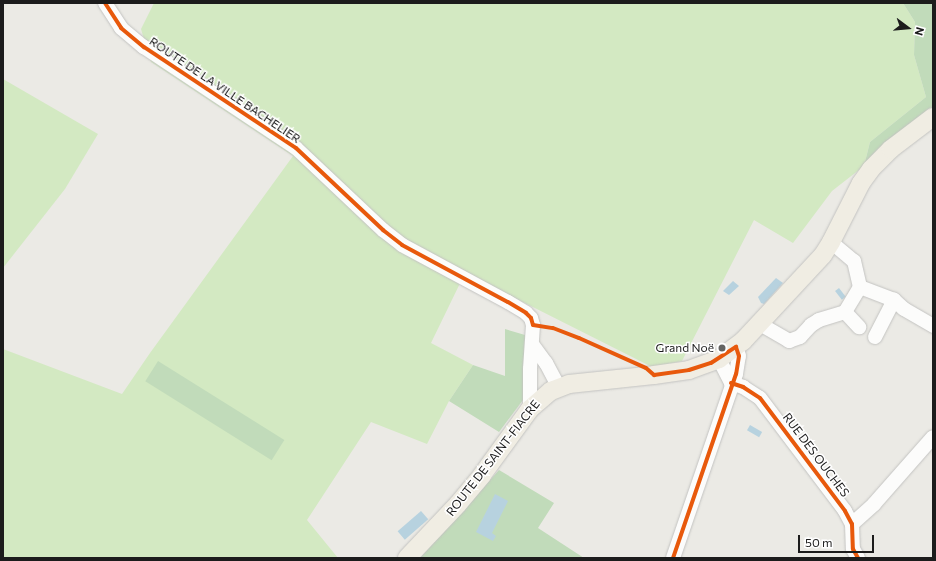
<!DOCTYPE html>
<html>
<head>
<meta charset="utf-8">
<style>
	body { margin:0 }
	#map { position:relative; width:936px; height:561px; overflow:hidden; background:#ebeae5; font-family:Commissioner,sans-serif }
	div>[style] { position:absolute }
	.grass>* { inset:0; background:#d3e9c2 }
	.forest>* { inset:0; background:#c1dbba; transform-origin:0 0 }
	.water>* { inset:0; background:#b7d2df; transform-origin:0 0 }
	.roads { filter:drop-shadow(0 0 1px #c3c3c1) drop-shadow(0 0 1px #c3c3c1) }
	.minor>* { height:14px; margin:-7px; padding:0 7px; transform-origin:7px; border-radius:7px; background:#fcfcfb }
	.major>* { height:18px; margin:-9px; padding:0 9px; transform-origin:9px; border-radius:9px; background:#f0ede3 }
	.cycleway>* { height:4px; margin:-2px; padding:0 2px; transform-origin:2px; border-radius:2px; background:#e8590c }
	.dots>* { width:11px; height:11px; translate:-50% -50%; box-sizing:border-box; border:2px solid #fff; border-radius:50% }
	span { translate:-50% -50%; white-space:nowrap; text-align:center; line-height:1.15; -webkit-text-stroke:3px #fff; paint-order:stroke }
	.street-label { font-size:12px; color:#1c1c1c }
	.poi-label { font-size:12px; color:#1c1c1c }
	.right { translate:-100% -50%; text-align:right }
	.frame { position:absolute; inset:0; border:4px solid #1c1c1c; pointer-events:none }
	.north { position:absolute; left:888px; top:8px; width:40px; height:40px; -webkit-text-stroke:3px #fff; paint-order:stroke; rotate:106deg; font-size:11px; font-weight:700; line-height:16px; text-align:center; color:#1c1c1c }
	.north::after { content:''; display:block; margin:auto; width:14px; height:18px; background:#1c1c1c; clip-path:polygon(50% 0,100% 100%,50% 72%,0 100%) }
	.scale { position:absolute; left:798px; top:535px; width:76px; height:18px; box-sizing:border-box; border:2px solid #1c1c1c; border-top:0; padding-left:5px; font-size:12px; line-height:14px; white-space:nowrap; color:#1c1c1c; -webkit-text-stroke:3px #fff; paint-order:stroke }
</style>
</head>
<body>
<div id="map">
	<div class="grass">
		<div style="clip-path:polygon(154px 3px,903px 3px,915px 22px,914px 55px,926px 97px,870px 142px,864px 166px,832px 191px,793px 243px,754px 220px,682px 361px,652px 367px,465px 273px,431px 343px,473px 365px,449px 401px,427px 444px,371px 422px,307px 520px,338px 558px,3px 558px,3px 349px,122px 394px,150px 353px,293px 156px,151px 62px,141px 29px)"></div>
		<div style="clip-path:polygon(3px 79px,98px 134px,65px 189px,3px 268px)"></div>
	</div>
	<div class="forest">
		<div style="clip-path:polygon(903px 3px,933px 3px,933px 108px,864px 166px,870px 142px,926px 97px,914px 55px,915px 22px)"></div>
		<div style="clip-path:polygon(505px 329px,525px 335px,523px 400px,499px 432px,449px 401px,473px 365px,505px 376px)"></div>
		<div style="left:158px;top:361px;width:149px;height:24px;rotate:32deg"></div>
		<div style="clip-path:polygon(499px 470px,554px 503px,538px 528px,584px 558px,420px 558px)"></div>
	</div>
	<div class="water">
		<div style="clip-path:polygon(776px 278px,783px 283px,764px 304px,761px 303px,758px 297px)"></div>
		<div style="clip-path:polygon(733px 281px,739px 286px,729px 295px,723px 291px)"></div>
		<div style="left:839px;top:288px;width:11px;height:5px;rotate:52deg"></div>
		<div style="left:750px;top:425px;width:14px;height:6px;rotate:30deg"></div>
		<div style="clip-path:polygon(495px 494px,508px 501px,492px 533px,496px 536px,493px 541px,476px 532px)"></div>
		<div style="left:421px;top:511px;width:11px;height:31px;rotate:49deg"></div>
	</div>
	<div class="roads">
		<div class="minor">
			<div style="left:105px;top:3px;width:30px;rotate:57deg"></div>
			<div style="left:121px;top:28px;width:30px;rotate:40deg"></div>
			<div style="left:144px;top:47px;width:182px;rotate:33.6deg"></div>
			<div style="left:296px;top:148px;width:120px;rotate:43.3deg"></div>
			<div style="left:383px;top:230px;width:24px;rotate:38deg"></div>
			<div style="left:402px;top:245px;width:120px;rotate:28.3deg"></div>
			<div style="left:508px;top:302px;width:21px;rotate:31deg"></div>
			<div style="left:526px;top:313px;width:7px;rotate:45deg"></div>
			<div style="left:531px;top:318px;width:7px;rotate:74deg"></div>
			<div style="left:533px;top:325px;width:44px;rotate:93.9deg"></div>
			<div style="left:530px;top:369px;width:40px;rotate:90deg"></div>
			<div style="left:831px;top:242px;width:30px;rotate:40deg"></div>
			<div style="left:854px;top:261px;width:27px;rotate:77deg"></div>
			<div style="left:860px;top:287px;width:36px;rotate:21deg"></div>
			<div style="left:894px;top:300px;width:13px;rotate:42deg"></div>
			<div style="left:904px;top:309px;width:34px;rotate:30deg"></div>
			<div style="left:845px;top:312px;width:21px;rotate:47deg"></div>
			<div style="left:760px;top:324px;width:34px;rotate:30deg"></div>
			<div style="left:789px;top:341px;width:12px;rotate:-20deg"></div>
			<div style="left:800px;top:337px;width:16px;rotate:-47deg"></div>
			<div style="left:811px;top:325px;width:9px;rotate:-32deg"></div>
			<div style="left:819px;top:320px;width:27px;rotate:-17deg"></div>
			<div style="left:845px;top:312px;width:29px;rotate:-59deg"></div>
			<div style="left:875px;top:337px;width:42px;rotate:-62.8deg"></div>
			<div style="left:532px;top:344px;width:24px;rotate:54deg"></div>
			<div style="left:546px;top:363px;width:27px;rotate:62deg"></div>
			<div style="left:719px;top:359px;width:27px;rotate:63deg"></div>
			<div style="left:731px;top:383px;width:13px;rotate:18deg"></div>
			<div style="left:743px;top:387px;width:20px;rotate:33deg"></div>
			<div style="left:760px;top:398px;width:141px;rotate:53deg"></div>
			<div style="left:845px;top:511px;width:15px;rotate:62deg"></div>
			<div style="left:852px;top:524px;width:25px;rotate:88deg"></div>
			<div style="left:853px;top:549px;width:10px;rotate:61deg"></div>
			<div style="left:852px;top:524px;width:30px;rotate:-42deg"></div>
			<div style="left:874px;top:504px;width:89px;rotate:-48.6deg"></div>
			<div style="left:673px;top:558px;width:194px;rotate:-71.1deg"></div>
			<div style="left:736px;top:374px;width:18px;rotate:-81deg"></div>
			<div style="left:739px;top:356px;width:9px;rotate:-108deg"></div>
		</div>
		<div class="major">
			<div style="left:407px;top:558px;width:74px;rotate:-46.6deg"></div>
			<div style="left:458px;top:504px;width:38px;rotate:-50deg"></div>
			<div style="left:482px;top:475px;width:82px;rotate:-54deg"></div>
			<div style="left:530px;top:409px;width:28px;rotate:-41deg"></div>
			<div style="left:551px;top:391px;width:19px;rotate:-21deg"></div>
			<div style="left:569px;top:384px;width:85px;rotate:-6deg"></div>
			<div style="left:654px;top:375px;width:35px;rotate:-8deg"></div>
			<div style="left:689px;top:370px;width:32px;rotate:-20deg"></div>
			<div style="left:719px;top:359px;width:30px;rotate:-37deg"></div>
			<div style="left:743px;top:341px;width:117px;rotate:-47.1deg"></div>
			<div style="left:823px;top:255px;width:15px;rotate:-58deg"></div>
			<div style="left:831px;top:242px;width:66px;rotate:-63deg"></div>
			<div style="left:861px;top:183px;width:17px;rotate:-54deg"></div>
			<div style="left:871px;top:169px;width:28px;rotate:-45deg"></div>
			<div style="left:891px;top:149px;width:53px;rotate:-37.3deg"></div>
		</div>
	</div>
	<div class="cycleway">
		<div style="left:105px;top:3px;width:30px;rotate:57deg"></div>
		<div style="left:121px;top:28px;width:30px;rotate:40deg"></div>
		<div style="left:144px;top:47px;width:182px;rotate:33.6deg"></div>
		<div style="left:296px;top:148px;width:120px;rotate:43.3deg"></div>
		<div style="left:383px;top:230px;width:24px;rotate:38deg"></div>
		<div style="left:402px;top:245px;width:120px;rotate:28.3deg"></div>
		<div style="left:508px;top:302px;width:21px;rotate:31deg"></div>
		<div style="left:526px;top:313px;width:7px;rotate:45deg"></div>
		<div style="left:531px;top:318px;width:7px;rotate:74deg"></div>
		<div style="left:533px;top:325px;width:20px;rotate:9deg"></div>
		<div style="left:553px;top:328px;width:28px;rotate:21deg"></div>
		<div style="left:579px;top:338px;width:73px;rotate:24.1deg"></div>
		<div style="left:646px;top:368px;width:11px;rotate:41deg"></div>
		<div style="left:654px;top:375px;width:35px;rotate:-8deg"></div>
		<div style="left:689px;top:370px;width:23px;rotate:-18deg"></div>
		<div style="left:711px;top:363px;width:30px;rotate:-33deg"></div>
		<div style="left:736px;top:347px;width:9px;rotate:72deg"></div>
		<div style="left:739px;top:356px;width:18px;rotate:99deg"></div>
		<div style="left:736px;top:374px;width:194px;rotate:108.9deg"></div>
		<div style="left:731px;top:383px;width:13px;rotate:18deg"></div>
		<div style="left:743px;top:387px;width:20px;rotate:33deg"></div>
		<div style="left:760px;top:398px;width:141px;rotate:53deg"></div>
		<div style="left:845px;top:511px;width:15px;rotate:62deg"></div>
		<div style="left:852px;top:524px;width:25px;rotate:88deg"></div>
		<div style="left:853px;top:549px;width:10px;rotate:61deg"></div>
	</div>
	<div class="dots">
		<div style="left:722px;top:348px;background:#646462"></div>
	</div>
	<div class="street-label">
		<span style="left:225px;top:90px;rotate:34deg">ROUTE DE LA VILLE BACHELIER</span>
		<span style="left:816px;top:455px;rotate:53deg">RUE DES OUCHES</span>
		<span style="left:493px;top:458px;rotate:-52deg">ROUTE DE SAINT-FIACRE</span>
	</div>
	<div class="poi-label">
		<span class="right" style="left:714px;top:348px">Grand Noë</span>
	</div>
	<div class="frame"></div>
	<div class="north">N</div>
	<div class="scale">50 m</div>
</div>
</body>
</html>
